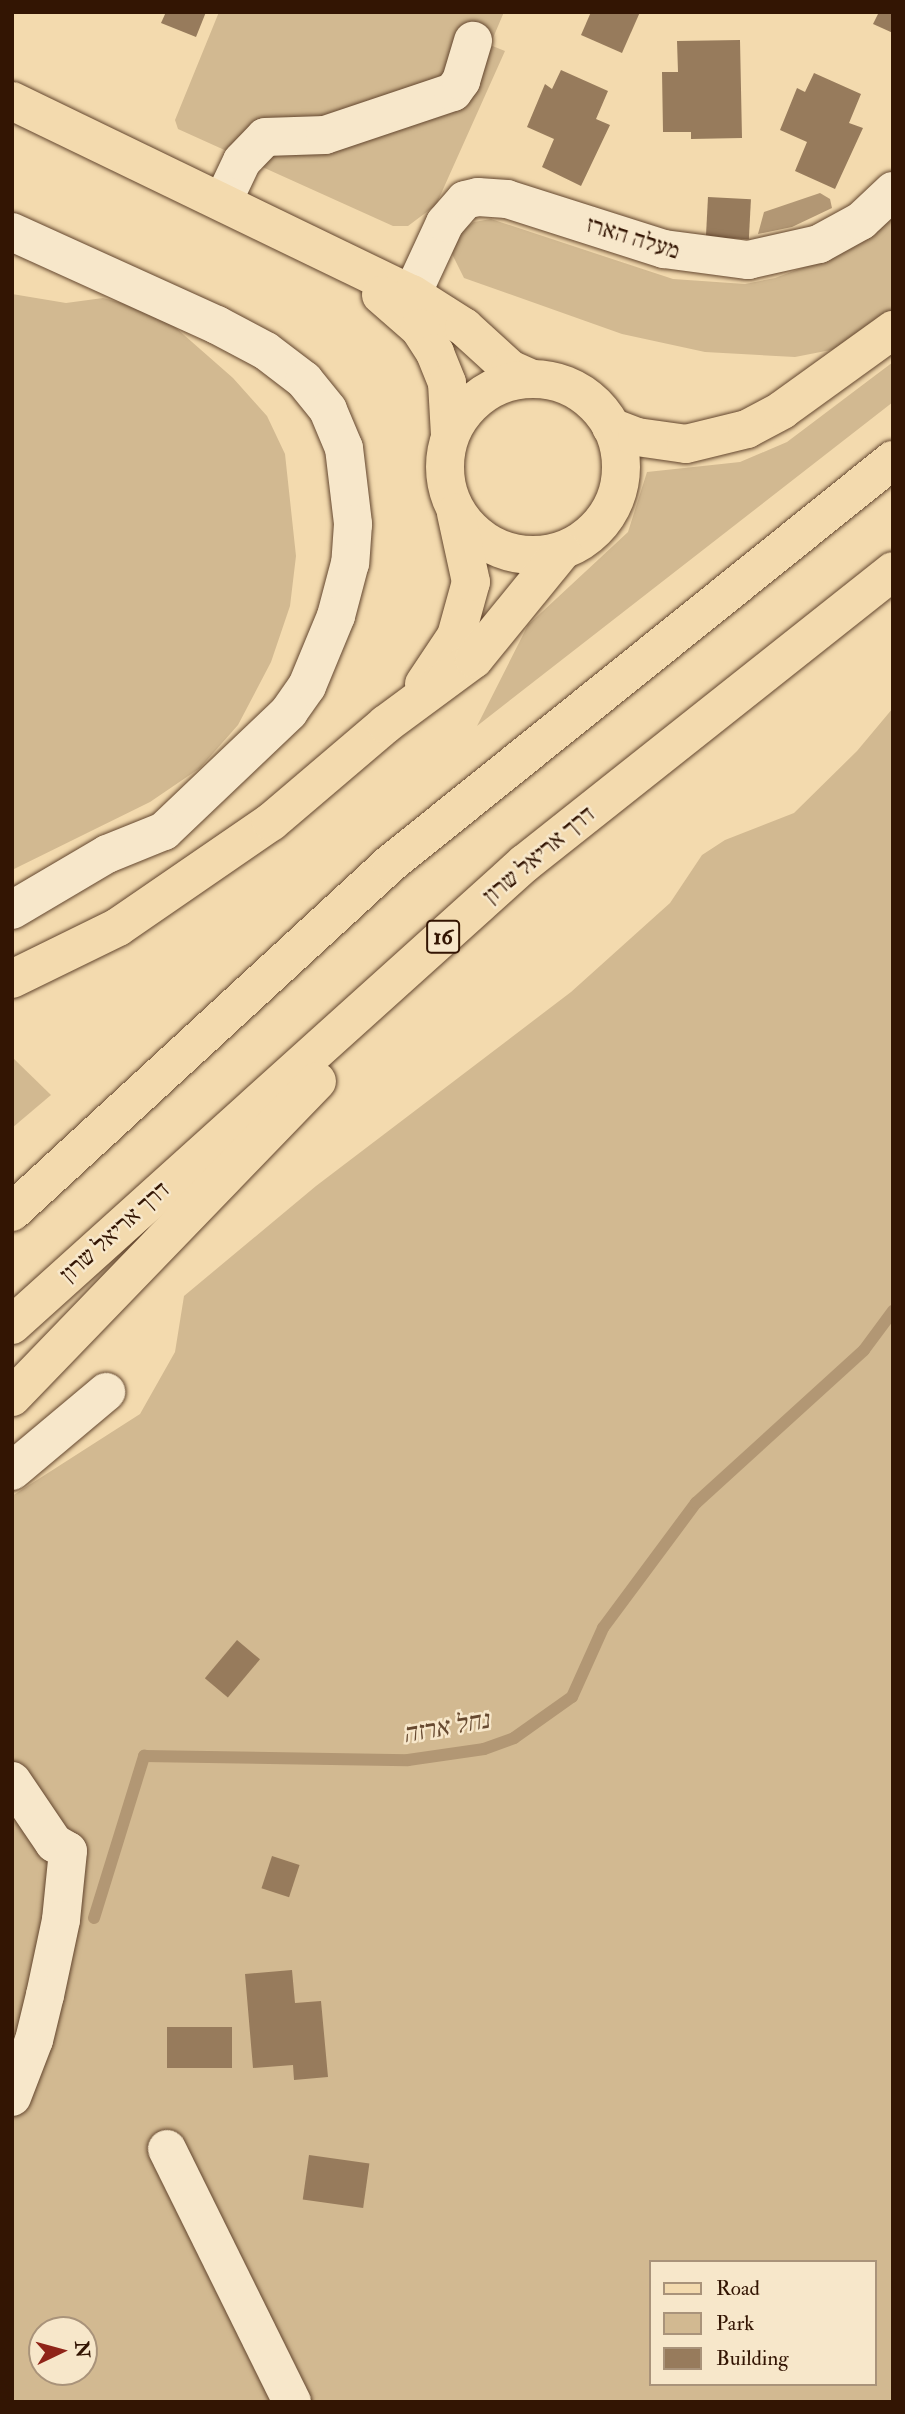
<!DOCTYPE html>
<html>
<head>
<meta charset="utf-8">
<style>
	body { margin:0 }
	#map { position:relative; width:905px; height:2414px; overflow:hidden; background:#f3daae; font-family:"IM FELL Double Pica","Frank Ruhl Libre",serif }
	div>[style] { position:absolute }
	.green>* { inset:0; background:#d2b991 }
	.water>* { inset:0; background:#b29774 }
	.stream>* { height:12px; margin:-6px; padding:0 6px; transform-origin:6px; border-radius:6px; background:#b29774 }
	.building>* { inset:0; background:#977b5c; transform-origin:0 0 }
	.roads { filter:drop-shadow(0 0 2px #63462e) drop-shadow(0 0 2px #63462e) }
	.minor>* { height:38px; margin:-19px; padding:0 19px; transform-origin:19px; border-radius:19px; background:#f7e7ca }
	.major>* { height:38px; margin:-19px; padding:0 19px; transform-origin:19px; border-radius:19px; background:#f3daae }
	.major>.ring { margin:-19px; padding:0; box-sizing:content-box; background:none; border:38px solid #f3daae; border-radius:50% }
	.highway>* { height:38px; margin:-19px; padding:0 19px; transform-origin:19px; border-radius:19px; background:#f3daae }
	span { translate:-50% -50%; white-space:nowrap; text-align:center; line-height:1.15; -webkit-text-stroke:5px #f7e7ca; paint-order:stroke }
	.shield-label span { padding:2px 5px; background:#f7e7ca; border:2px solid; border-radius:5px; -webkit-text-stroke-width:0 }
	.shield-label { font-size:23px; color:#331503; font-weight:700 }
	.street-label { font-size:24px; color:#331503 }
	.water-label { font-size:26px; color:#664930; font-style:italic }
	.frame { position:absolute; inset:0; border:14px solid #331503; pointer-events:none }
	.legend { position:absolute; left:649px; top:2260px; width:228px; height:126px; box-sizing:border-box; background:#f7e7ca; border:2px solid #a9937a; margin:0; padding:9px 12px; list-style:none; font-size:21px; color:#331503 }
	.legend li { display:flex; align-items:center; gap:14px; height:35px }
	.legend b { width:35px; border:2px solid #a9937a }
	.north { position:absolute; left:28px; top:2316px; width:70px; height:70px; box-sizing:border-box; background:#f7e7ca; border:2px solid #a9937a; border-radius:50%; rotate:85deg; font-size:19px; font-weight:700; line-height:28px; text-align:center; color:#331503 }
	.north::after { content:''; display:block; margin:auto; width:24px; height:32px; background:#8f2418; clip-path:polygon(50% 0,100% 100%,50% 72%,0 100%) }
</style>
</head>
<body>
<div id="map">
	<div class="green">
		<div style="clip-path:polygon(219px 12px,504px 12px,490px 45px,505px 51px,436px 205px,408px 226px,393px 226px,178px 129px,175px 120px)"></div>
		<div style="clip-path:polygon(893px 217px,893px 313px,841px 348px,795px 357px,705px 352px,622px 334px,464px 278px,451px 252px,459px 232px,474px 222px,491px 219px,673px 279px,745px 284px,775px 278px,834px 256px)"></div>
		<div style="clip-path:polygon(12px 294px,66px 303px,103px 298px,159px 313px,233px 378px,267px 416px,285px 454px,296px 556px,290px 606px,271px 662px,238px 725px,200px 768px,150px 802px,12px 870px)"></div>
		<div style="clip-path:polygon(893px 362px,893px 402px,477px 726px,528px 625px,628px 532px,647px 472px,740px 462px,787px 442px)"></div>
		<div style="clip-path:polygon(evenodd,893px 708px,893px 2402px,12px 2402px,12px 1496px,140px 1414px,175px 1352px,184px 1296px,316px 1186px,571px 992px,670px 903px,702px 855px,725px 840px,794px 813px,857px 751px,893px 708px,651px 2262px,875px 2262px,875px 2384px,651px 2384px,651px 2262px,893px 708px,42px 2330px,84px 2330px,84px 2372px,42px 2372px,42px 2330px)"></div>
		<div style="clip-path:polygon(12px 1057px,51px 1095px,12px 1128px)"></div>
	</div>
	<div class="water">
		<div style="clip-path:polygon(820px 193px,830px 199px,832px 208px,792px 227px,758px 234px,764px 212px)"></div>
	</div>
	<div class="stream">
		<div style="left:94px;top:1918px;width:170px;rotate:-72.8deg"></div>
		<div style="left:144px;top:1756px;width:264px;rotate:0.9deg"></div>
		<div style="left:408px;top:1760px;width:77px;rotate:-8.2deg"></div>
		<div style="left:484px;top:1749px;width:32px;rotate:-20deg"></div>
		<div style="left:514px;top:1738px;width:71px;rotate:-35.3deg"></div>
		<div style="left:572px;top:1697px;width:76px;rotate:-65.8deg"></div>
		<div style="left:603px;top:1628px;width:156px;rotate:-53.4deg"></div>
		<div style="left:696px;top:1503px;width:227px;rotate:-42.3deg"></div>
		<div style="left:864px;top:1350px;width:49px;rotate:-53.4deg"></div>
	</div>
	<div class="building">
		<div style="clip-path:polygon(166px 12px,206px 12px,196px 37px,161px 23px)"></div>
		<div style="clip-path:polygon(591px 12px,640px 12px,622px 53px,581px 35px)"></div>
		<div style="clip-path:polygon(879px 12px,893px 12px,893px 33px,873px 24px)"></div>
		<div style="clip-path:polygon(740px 40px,742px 138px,691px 139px,691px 132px,663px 132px,662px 72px,678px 72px,677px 41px)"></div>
		<div style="clip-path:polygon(561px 70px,608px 91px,596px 119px,610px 125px,581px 186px,542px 167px,554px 139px,527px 127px,545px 84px,552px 89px)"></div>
		<div style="clip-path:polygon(814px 73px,861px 94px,849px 123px,863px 128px,835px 189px,795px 171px,807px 142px,780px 130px,797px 88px,805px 92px)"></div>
		<div style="left:708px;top:197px;width:43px;height:40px;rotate:3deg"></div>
		<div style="left:237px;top:1640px;width:30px;height:50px;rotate:40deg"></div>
		<div style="left:272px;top:1856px;width:29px;height:34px;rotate:18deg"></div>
		<div style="clip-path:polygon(292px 1970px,295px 2003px,321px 2001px,328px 2077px,294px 2080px,293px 2065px,253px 2068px,245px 1974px)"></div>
		<div style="left:167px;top:2027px;width:65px;height:41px"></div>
		<div style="left:309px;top:2155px;width:61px;height:45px;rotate:8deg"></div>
	</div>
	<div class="roads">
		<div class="minor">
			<div style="left:223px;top:201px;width:44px;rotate:-64.6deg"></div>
			<div style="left:242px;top:161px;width:33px;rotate:-46deg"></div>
			<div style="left:265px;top:137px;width:60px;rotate:-1.9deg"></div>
			<div style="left:325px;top:135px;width:135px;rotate:-18.6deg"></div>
			<div style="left:453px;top:92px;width:14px;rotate:-54deg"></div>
			<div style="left:461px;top:81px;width:42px;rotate:-73.3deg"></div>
			<div style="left:12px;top:232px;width:225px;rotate:24.4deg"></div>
			<div style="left:217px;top:325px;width:55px;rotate:28deg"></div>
			<div style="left:266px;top:351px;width:48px;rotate:37.3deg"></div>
			<div style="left:304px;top:380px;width:38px;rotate:51deg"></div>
			<div style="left:328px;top:410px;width:41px;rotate:67.2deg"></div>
			<div style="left:344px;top:448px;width:77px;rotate:83.2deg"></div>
			<div style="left:353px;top:524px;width:39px;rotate:94deg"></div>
			<div style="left:350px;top:563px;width:55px;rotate:104.8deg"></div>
			<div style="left:336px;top:616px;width:76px;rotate:112.5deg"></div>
			<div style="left:307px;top:686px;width:32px;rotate:125deg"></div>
			<div style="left:289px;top:712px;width:173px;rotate:136.4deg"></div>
			<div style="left:164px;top:831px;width:61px;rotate:158deg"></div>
			<div style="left:107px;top:854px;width:110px;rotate:149.5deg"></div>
			<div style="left:412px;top:294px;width:78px;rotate:-65.1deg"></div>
			<div style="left:445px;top:223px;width:30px;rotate:-49deg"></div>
			<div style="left:465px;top:200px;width:13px;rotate:-13deg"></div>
			<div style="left:478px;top:197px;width:29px;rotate:4deg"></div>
			<div style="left:507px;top:199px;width:165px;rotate:17.7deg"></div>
			<div style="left:664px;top:249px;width:85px;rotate:7.5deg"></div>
			<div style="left:748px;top:260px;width:73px;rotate:-12.7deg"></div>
			<div style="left:819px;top:244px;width:48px;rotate:-28.7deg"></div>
			<div style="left:861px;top:221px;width:44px;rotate:-43.2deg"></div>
			<div style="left:12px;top:1471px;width:123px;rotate:-40deg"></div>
			<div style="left:12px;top:1781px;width:75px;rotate:55.9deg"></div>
			<div style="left:54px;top:1843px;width:16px;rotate:30deg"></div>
			<div style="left:68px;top:1851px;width:69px;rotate:95.8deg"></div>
			<div style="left:61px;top:1920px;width:77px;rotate:102deg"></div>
			<div style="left:45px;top:1995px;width:46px;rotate:103.7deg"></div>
			<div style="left:34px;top:2040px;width:61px;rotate:111.1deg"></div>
			<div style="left:167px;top:2149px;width:282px;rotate:63.7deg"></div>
		</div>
		<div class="major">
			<div style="left:12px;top:101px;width:444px;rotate:25.8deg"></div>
			<div style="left:412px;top:294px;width:62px;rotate:32.4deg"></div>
			<div style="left:464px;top:327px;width:62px;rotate:42.4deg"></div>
			<div style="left:510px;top:369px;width:24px;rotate:24deg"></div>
			<div style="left:381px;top:295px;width:50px;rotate:41deg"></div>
			<div style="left:419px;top:328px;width:30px;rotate:57deg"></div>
			<div style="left:435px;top:353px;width:32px;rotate:68deg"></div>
			<div style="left:447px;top:383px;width:52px;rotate:86.7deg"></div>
			<div class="ring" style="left:445px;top:379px;width:138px;height:138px"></div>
			<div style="left:424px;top:684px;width:58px;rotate:-56.3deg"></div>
			<div style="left:456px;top:636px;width:56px;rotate:-74.5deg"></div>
			<div style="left:471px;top:582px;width:71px;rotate:-102.3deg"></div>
			<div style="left:12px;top:979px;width:118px;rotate:-26.1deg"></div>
			<div style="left:118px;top:927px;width:186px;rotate:-34.5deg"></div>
			<div style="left:271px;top:822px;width:151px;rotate:-40.4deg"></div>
			<div style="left:386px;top:724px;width:109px;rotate:-36.5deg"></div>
			<div style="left:474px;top:659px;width:139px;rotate:-50.8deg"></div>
		</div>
		<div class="highway">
			<div style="left:611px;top:427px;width:28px;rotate:21deg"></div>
			<div style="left:637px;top:437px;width:49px;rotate:8.1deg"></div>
			<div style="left:686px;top:444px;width:63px;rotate:-13.8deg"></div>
			<div style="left:747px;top:429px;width:40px;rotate:-28deg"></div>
			<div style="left:782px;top:410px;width:137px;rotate:-35.8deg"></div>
			<div style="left:12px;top:1212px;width:515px;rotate:-42.64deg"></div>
			<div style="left:391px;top:863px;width:644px;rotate:-38.76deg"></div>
			<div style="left:12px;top:1325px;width:690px;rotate:-42.01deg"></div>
			<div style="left:525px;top:863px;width:470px;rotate:-38.4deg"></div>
			<div style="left:12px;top:1397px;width:439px;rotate:-46deg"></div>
		</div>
	</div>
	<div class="shield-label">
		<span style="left:443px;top:937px">16</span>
	</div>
	<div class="street-label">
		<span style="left:633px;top:238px;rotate:17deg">מעלה הארז</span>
		<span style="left:539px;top:855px;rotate:-40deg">דרך אריאל שרון</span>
		<span style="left:115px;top:1232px;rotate:-42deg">דרך אריאל שרון</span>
	</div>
	<div class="water-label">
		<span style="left:446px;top:1728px;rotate:-10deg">נחל ארזה</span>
	</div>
	<div class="frame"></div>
	<ul class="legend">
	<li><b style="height:9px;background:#f3daae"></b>Road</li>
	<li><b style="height:19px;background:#d2b991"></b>Park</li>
	<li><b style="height:19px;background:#977b5c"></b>Building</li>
	</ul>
	<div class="north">N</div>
</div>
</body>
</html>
